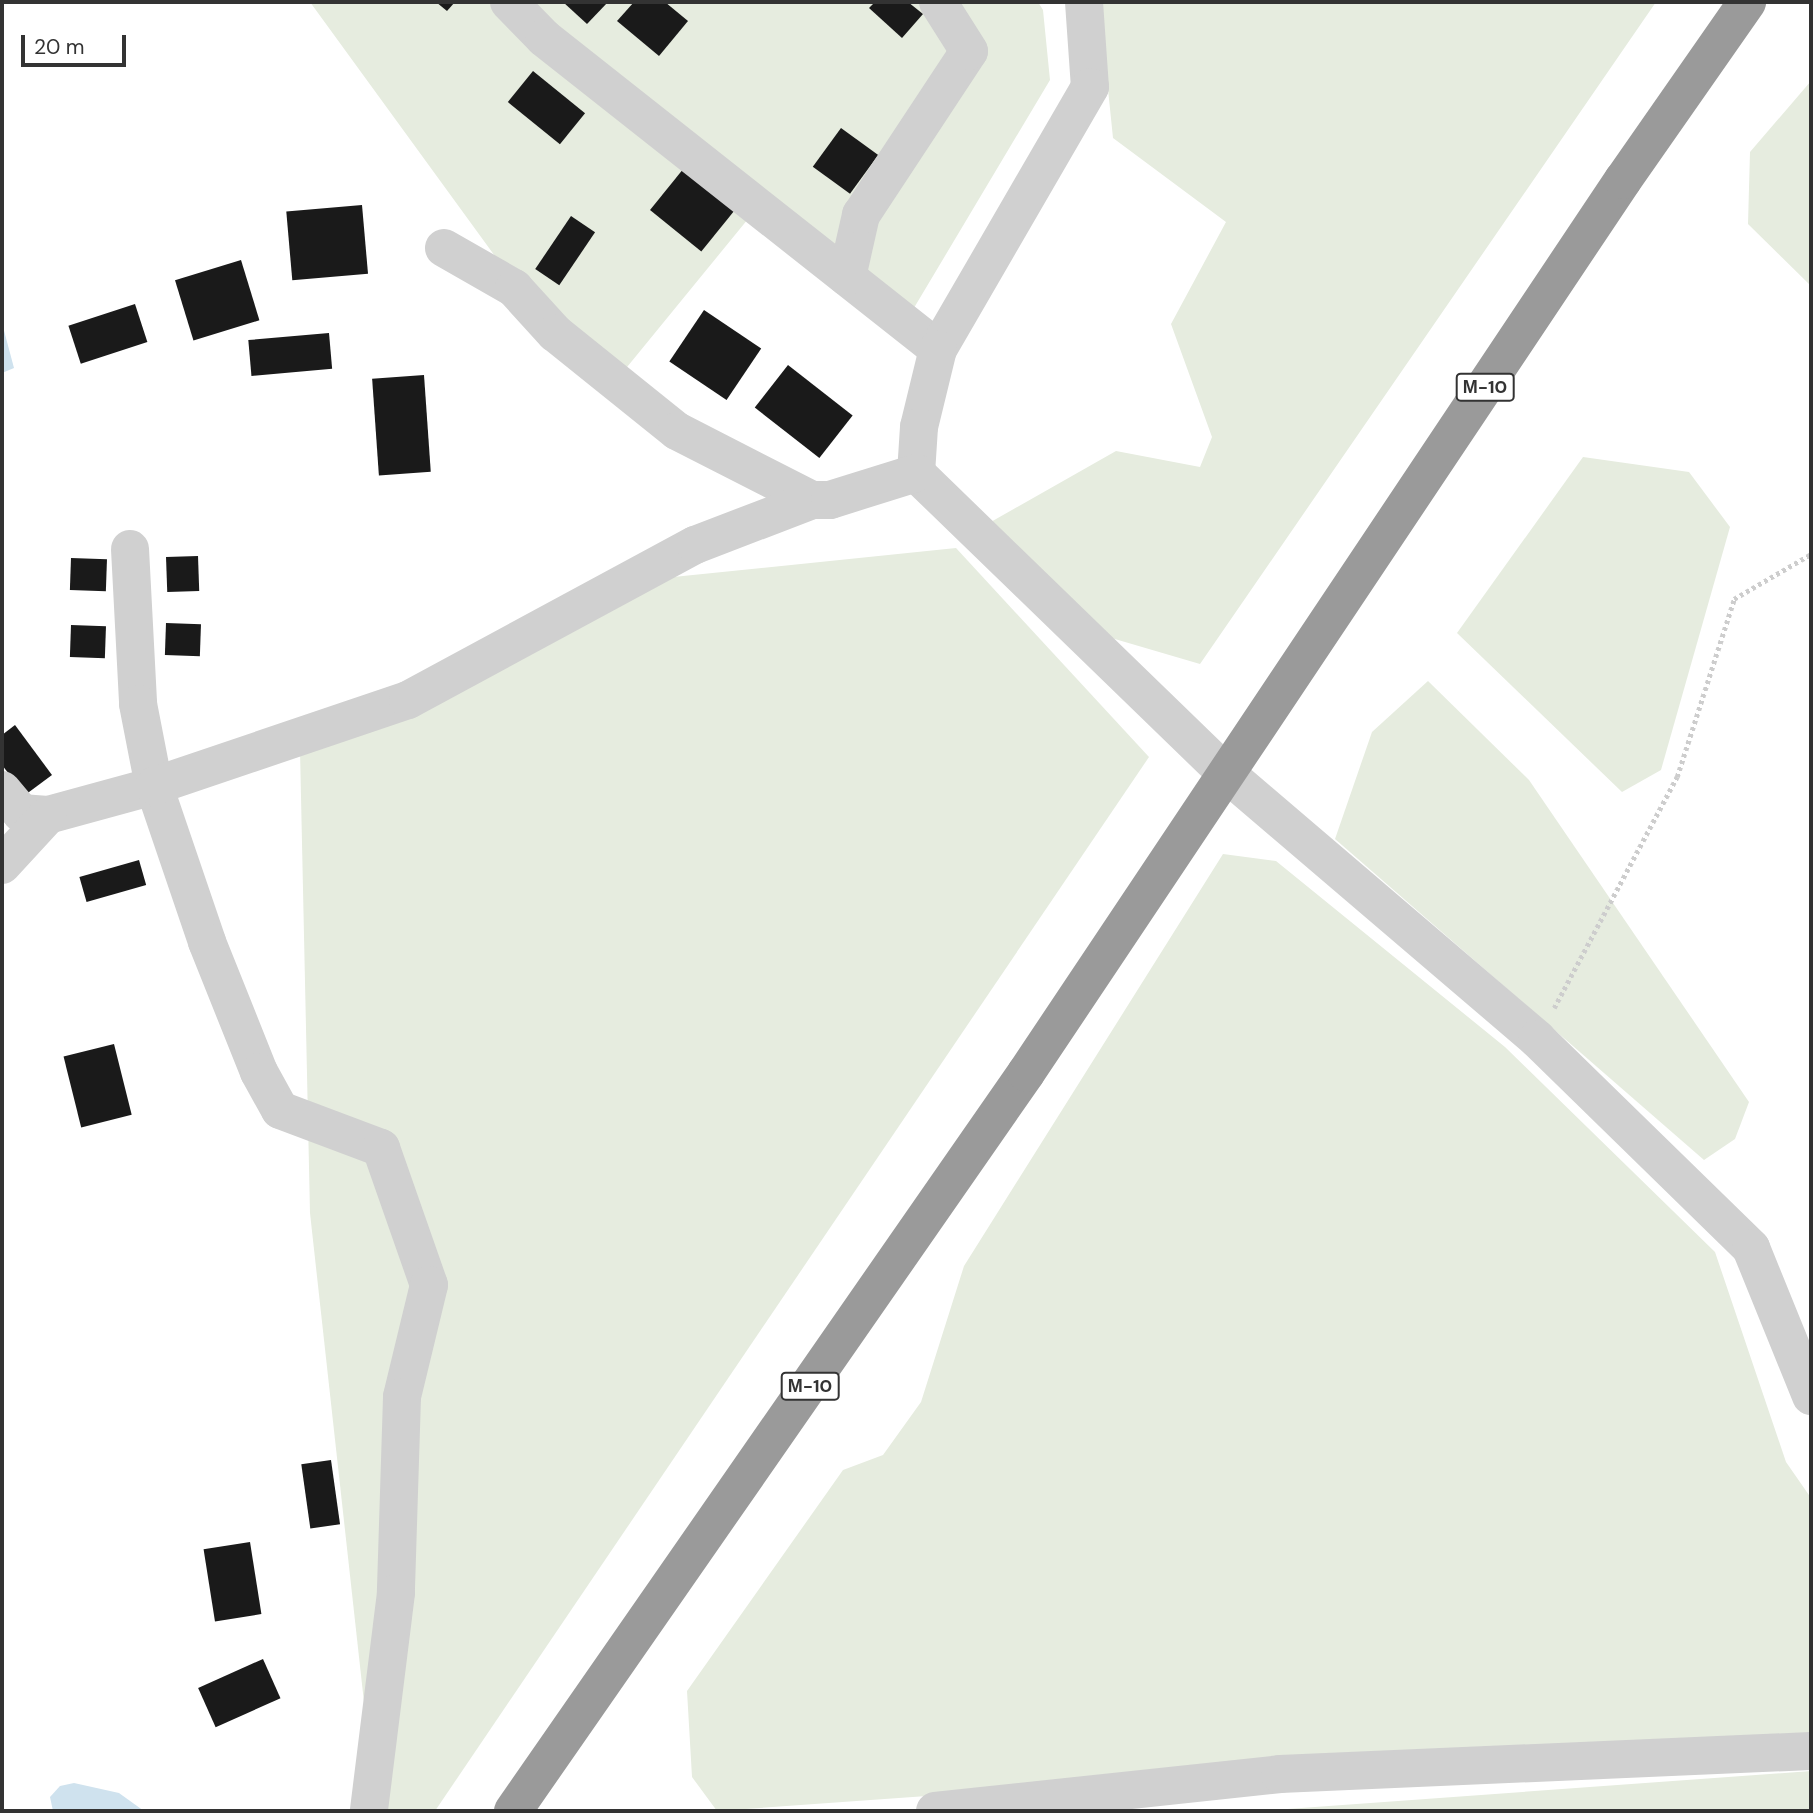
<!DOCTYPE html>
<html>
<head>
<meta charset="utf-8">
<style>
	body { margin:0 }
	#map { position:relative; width:1813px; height:1813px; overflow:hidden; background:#fff; font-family:"DM Sans",sans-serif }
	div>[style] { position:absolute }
	.green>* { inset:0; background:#e6ecdf }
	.water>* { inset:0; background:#cfe2ee }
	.building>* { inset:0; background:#1a1a1a; transform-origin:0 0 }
	.path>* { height:4.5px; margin-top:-2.25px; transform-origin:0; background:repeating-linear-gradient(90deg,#cdcdcd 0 3.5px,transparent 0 7px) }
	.minor>* { height:38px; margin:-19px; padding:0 19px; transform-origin:19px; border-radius:19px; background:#d0d0d0 }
	.highway>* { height:38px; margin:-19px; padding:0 19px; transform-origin:19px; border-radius:19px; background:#9a9a9a }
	span { translate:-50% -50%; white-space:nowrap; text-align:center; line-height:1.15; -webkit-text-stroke:7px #fff; paint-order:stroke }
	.shield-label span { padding:2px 5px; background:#fff; border:2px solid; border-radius:5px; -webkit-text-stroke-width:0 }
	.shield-label { font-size:18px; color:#333; font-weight:700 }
	.frame { position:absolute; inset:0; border:4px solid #333; pointer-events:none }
	.scale { position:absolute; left:21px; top:35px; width:105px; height:32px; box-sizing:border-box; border:4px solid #333; border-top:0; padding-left:9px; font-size:21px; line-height:24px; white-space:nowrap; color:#333; -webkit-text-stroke:5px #fff; paint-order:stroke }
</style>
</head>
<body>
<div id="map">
	<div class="green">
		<div style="clip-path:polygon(310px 2px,1038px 2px,1043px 10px,1050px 80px,899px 333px,757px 208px,623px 372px,548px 329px)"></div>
		<div style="clip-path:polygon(1099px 2px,1656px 2px,1200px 664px,1108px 637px,989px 523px,1116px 451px,1200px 467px,1212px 437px,1171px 324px,1226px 222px,1113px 138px)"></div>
		<div style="clip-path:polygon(1811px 81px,1811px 286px,1748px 224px,1750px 152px)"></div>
		<div style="clip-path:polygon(1583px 457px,1689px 472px,1730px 527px,1661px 770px,1622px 792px,1457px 633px)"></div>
		<div style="clip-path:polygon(956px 548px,1149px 757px,435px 1811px,376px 1811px,310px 1213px,300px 750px,634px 581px)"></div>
		<div style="clip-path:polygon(1428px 681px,1529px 780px,1749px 1102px,1735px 1139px,1704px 1160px,1335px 839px,1372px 732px)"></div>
		<div style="clip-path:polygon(1223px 854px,1276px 861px,1505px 1047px,1715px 1252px,1786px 1462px,1811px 1498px,1811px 1733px,717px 1811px,692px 1777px,687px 1691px,843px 1470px,883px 1455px,921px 1402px,964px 1266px)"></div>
		<div style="clip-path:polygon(1811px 1771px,1811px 1811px,1259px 1811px)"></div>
	</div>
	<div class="water">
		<div style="clip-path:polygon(2px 323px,14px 368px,2px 373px)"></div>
		<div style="clip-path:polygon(74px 1783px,119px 1793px,144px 1811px,53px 1811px,50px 1797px,60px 1786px)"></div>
	</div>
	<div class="building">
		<div style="clip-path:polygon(436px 2px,455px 2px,447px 11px)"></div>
		<div style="clip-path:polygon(563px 2px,608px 2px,587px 24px)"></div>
		<div style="clip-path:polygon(634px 2px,665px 2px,688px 21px,659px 56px,617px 21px)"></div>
		<div style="clip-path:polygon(875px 2px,908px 2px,923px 14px,902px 38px,869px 8px)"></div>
		<div style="left:533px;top:71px;width:67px;height:40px;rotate:39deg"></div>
		<div style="left:841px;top:128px;width:46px;height:48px;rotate:36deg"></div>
		<div style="left:684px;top:168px;width:66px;height:54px;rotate:39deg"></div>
		<div style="left:362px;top:205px;width:69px;height:76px;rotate:85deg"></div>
		<div style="left:571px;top:216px;width:29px;height:64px;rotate:34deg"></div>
		<div style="left:241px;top:260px;width:63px;height:69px;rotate:73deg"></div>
		<div style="left:135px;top:304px;width:40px;height:70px;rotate:72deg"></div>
		<div style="left:704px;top:310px;width:69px;height:62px;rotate:34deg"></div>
		<div style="left:329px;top:333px;width:36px;height:81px;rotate:85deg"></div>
		<div style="left:788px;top:365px;width:82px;height:54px;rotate:38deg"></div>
		<div style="left:424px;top:375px;width:97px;height:52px;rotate:86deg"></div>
		<div style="left:198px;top:556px;width:35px;height:32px;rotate:88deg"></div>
		<div style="left:71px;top:558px;width:36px;height:32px;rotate:2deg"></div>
		<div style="left:166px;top:623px;width:35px;height:32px;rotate:2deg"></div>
		<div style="left:71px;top:625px;width:35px;height:32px;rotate:2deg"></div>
		<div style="clip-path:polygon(15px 725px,52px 775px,25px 795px,2px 765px,2px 735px)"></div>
		<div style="left:139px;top:860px;width:26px;height:62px;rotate:74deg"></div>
		<div style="left:114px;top:1044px;width:73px;height:52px;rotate:76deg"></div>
		<div style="left:331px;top:1460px;width:65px;height:30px;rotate:82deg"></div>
		<div style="left:250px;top:1542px;width:73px;height:47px;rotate:81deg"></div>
		<div style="left:263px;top:1659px;width:43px;height:71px;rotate:66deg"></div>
	</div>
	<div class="path">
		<div style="left:1554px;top:1008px;width:262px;rotate:-62deg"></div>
		<div style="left:1677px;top:777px;width:187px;rotate:-72.2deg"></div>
		<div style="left:1734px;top:599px;width:89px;rotate:-30.3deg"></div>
	</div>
	<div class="minor">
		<div style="left:509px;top:2px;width:50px;rotate:45.8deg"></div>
		<div style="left:544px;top:38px;width:502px;rotate:38.29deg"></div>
		<div style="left:1084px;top:2px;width:85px;rotate:86deg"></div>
		<div style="left:1090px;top:87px;width:303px;rotate:120.1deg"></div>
		<div style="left:938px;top:349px;width:80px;rotate:103.7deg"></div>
		<div style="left:919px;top:427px;width:46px;rotate:93.7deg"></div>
		<div style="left:916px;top:473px;width:433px;rotate:44.1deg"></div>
		<div style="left:1227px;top:774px;width:408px;rotate:40.5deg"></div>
		<div style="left:1537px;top:1039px;width:299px;rotate:44.3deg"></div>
		<div style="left:1751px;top:1248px;width:160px;rotate:67.9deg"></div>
		<div style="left:444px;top:248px;width:81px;rotate:29.7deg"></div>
		<div style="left:514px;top:288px;width:61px;rotate:47.7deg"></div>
		<div style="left:555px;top:333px;width:156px;rotate:38.8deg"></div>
		<div style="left:677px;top:431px;width:152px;rotate:27.1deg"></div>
		<div style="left:847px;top:277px;width:64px;rotate:-77.3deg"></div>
		<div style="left:861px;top:215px;width:196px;rotate:-56.6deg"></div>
		<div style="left:969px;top:51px;width:58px;rotate:-122.3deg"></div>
		<div style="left:130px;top:549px;width:155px;rotate:87deg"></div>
		<div style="left:138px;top:704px;width:84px;rotate:79deg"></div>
		<div style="left:154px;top:786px;width:165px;rotate:71.2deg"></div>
		<div style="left:207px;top:942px;width:140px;rotate:68.2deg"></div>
		<div style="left:259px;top:1072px;width:43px;rotate:61.1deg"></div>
		<div style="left:280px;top:1110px;width:108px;rotate:20.6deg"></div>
		<div style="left:381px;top:1148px;width:145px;rotate:70.7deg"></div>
		<div style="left:429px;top:1285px;width:115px;rotate:103.6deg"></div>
		<div style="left:402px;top:1397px;width:196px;rotate:91.8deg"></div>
		<div style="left:396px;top:1593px;width:220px;rotate:97.1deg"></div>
		<div style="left:2px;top:790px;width:30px;rotate:50deg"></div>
		<div style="left:21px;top:813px;width:27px;rotate:4deg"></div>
		<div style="left:48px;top:815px;width:110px;rotate:-15.3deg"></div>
		<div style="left:154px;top:786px;width:268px;rotate:-18.7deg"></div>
		<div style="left:408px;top:700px;width:326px;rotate:-28.4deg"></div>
		<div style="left:695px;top:545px;width:125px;rotate:-21deg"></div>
		<div style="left:812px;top:500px;width:18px"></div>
		<div style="left:830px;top:500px;width:90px;rotate:-17.4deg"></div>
		<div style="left:2px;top:865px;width:68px;rotate:-47.4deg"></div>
		<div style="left:935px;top:1811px;width:347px;rotate:-6.1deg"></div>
		<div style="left:1280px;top:1774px;width:531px;rotate:-2.48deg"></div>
	</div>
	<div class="highway">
		<div style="left:513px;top:1811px;width:899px;rotate:-55.2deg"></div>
		<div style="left:1026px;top:1073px;width:1074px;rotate:-56.24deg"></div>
		<div style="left:1623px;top:180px;width:217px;rotate:-55.1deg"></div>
	</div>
	<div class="shield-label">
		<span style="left:1485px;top:387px">М-10</span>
		<span style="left:810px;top:1386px">М-10</span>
	</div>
	<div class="frame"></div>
	<div class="scale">20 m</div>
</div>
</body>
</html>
